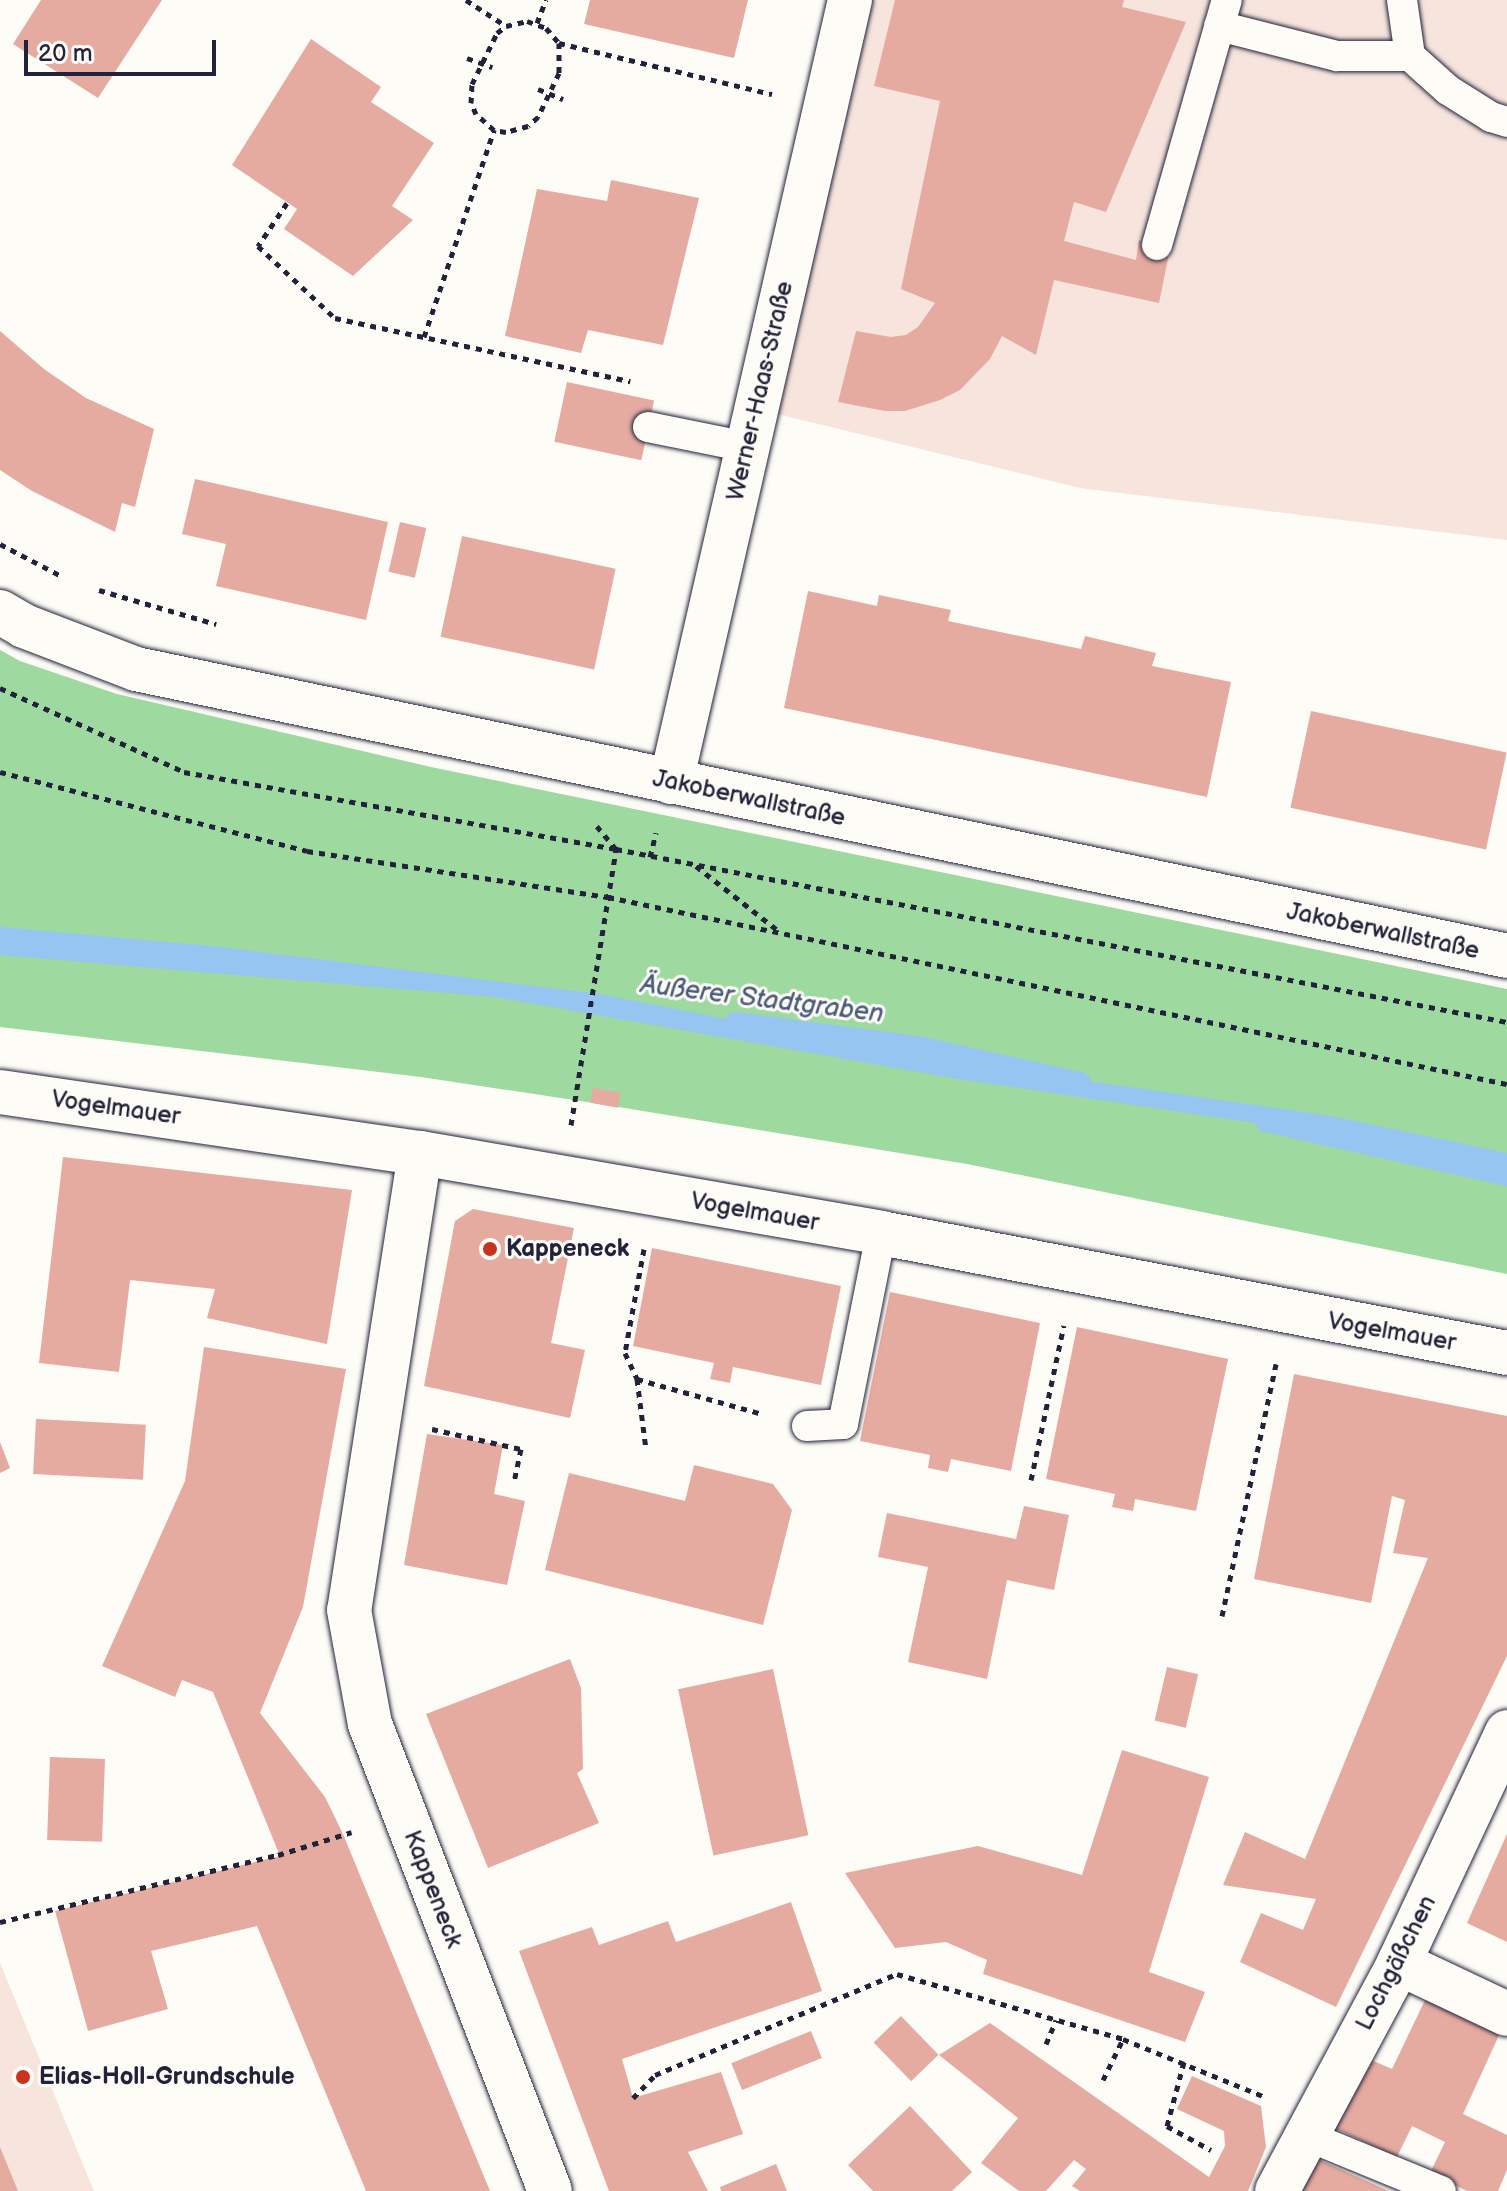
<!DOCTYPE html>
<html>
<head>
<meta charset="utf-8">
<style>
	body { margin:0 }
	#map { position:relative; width:1507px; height:2191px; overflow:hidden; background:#fdfcf7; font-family:"Balsamiq Sans",sans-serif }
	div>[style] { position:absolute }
	.built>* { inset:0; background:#f6e4dd }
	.green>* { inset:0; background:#9ed9a0 }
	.water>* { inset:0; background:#97c5f2 }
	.stream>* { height:20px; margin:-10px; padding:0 10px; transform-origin:10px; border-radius:10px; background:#97c5f2 }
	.building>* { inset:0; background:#e5aba1; transform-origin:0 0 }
	.path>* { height:5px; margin-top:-2.5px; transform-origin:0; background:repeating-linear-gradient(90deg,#22223b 0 6px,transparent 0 12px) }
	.roads { filter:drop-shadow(0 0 2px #22223b) drop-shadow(0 0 2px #22223b) }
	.service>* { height:30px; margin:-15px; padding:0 15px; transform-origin:15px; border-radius:15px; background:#fdfcf7 }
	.minor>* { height:44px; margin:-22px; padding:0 22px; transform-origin:22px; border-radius:22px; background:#fdfcf7 }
	.tertiary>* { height:44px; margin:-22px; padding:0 22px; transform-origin:22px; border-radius:22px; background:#fdfcf7 }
	.dots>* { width:22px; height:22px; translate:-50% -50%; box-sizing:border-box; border:4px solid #fdfcf7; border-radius:50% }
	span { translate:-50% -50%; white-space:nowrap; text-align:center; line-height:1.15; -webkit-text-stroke:6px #fdfcf7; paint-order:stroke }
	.street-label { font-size:24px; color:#22223b }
	.poi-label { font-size:24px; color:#22223b; font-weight:700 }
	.left { translate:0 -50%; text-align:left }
	.water-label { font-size:26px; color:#4b5b7b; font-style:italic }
	.scale { position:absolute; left:24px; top:40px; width:192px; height:36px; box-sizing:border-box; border:4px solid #22223b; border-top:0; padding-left:10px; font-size:24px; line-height:28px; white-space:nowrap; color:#22223b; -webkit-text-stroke:6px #fdfcf7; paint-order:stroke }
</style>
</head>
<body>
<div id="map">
	<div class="built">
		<div style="clip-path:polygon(850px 0,1507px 0,1507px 540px,1080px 488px,757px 409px)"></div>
		<div style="clip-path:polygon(0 1963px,94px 2191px,0 2191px)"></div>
	</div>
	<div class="green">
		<div style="clip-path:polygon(0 650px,20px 661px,117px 694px,431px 767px,1507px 989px,1507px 1274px,967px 1164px,600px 1104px,421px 1077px,0 1027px)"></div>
	</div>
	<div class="water">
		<div style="clip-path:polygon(0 927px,212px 946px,599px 994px,921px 1057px,1331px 1116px,1507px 1153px,1507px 1172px,1462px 1159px,1310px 1131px,958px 1079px,495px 997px,0 955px)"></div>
	</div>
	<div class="stream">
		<div style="left:735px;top:1022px;width:185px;rotate:7.5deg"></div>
		<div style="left:918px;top:1046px;width:167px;rotate:12.5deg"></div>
		<div style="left:1265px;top:1122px;width:248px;rotate:12.6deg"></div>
	</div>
	<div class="building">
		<div style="clip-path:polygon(41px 0,162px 0,98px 98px,13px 44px)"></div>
		<div style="clip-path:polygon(590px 0,748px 0,734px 58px,584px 24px)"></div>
		<div style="clip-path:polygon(895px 0,1124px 0,1122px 7px,1186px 22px,1106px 212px,1074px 202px,1064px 241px,1136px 260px,1139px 240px,1170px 249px,1159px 303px,1054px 280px,1036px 355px,1002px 336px,990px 359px,960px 390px,940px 400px,905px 411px,885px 411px,838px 402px,856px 331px,891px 337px,906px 335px,918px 327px,935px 303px,901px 289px,940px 101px,874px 86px)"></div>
		<div style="clip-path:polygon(311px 39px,381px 87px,371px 102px,434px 143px,392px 206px,413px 220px,353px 276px,284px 229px,297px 209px,232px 165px)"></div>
		<div style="clip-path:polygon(611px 180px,699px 198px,663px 345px,588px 330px,581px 353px,505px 336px,537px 189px,607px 201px)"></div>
		<div style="clip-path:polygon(0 331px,44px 369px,86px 398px,154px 429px,135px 507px,122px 503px,115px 532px,32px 491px,0 470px)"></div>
		<div style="left:567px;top:382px;width:89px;height:61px;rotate:12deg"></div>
		<div style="clip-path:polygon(195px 479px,388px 522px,366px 620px,216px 586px,226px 544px,182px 534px)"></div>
		<div style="left:400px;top:522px;width:27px;height:51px;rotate:13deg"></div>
		<div style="left:462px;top:536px;width:157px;height:103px;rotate:12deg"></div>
		<div style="clip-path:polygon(808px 591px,877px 606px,879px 595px,951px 610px,948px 621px,1081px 649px,1085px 636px,1156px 653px,1152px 666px,1231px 682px,1207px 797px,784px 708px)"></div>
		<div style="left:1311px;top:711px;width:200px;height:99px;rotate:12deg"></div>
		<div style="left:593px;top:1088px;width:28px;height:15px;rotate:10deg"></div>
		<div style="clip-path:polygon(63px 1157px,352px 1190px,327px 1344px,207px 1318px,215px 1289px,130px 1280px,119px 1372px,39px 1363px)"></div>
		<div style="clip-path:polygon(473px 1209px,574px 1228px,551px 1343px,585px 1350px,570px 1418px,424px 1386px,455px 1221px)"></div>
		<div style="clip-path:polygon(652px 1248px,841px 1286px,821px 1385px,733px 1367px,730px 1383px,710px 1379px,714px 1363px,633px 1346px)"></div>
		<div style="clip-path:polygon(890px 1292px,1040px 1323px,1011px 1471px,951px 1459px,948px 1472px,928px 1468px,930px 1455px,860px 1441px)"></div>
		<div style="clip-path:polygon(1077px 1327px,1228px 1359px,1196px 1511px,1135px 1499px,1133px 1511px,1112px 1507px,1115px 1494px,1046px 1479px)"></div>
		<div style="clip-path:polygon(204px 1347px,346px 1369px,303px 1607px,260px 1713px,325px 1797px,343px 1834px,490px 2191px,366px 2191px,257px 1926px,151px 1951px,168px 2009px,88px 2031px,55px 1911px,280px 1856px,213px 1692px,182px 1680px,175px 1697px,102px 1666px,185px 1481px)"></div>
		<div style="clip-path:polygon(1294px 1374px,1507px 1416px,1507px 1656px,1336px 2007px,1240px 1962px,1261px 1913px,1303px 1930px,1316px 1899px,1223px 1885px,1245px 1832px,1305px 1859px,1428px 1558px,1393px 1553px,1405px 1500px,1392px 1496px,1371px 1603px,1254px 1579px)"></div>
		<div style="left:36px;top:1419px;width:110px;height:55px;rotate:3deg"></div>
		<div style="clip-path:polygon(427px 1434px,503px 1445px,494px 1494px,525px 1501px,507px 1585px,404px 1565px)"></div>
		<div style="clip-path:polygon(0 1442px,10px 1468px,0 1473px)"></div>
		<div style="clip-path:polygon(694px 1465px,773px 1484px,792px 1510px,763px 1625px,545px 1570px,569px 1473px,685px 1501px)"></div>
		<div style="clip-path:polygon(1024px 1506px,1069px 1515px,1054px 1590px,1007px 1580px,987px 1679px,908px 1662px,928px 1567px,878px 1557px,887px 1513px,1016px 1539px)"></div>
		<div style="clip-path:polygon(570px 1659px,581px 1688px,583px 1769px,577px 1773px,599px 1823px,488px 1868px,426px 1714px)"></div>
		<div style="left:1167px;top:1667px;width:32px;height:55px;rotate:13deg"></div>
		<div style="left:773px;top:1669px;width:170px;height:97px;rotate:78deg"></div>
		<div style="clip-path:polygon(1122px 1750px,1209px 1777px,1149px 1972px,1205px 1992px,1185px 2042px,983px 1974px,987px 1960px,946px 1942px,895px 1948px,845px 1873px,978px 1846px,1082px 1875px)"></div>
		<div style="left:50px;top:1757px;width:55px;height:83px;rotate:2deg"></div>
		<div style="clip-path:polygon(1507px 1834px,1507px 1942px,1467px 1923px)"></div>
		<div style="clip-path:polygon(791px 1902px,822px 1991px,622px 2059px,633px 2098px,721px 2072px,743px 2134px,688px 2152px,708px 2191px,609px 2191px,519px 1951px,592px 1927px,599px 1945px,668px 1921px,676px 1942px)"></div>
		<div style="clip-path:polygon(1426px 1998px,1500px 2033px,1463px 2114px,1507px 2135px,1507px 2170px,1498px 2191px,1467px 2191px,1430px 2173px,1445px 2142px,1412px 2126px,1397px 2157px,1330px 2126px,1362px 2056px,1392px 2069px)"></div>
		<div style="left:901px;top:2016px;width:54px;height:38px;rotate:46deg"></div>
		<div style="clip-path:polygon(990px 2023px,1209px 2177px,1225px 2146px,1224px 2131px,1177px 2109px,1192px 2076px,1261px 2106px,1266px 2147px,1248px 2191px,1080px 2191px,1072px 2186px,1086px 2169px,1074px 2160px,1046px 2191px,1019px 2191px,981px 2163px,1018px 2118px,939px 2055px)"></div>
		<div style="left:811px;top:2031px;width:29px;height:86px;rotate:68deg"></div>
		<div style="clip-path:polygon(910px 2106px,972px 2172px,952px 2191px,873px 2191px,848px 2165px)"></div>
		<div style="clip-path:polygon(0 2147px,18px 2191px,0 2191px)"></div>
		<div style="clip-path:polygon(1315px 2158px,1389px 2191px,1300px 2191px)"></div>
		<div style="clip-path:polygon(776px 2164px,787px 2191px,721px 2191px,720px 2187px)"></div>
	</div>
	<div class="path">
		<div style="left:466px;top:0;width:48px;rotate:33deg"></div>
		<div style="left:527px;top:21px;width:20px;rotate:20deg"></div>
		<div style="left:546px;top:28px;width:20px;rotate:49deg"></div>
		<div style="left:559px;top:43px;width:30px;rotate:90deg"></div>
		<div style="left:559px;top:73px;width:49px;rotate:115.5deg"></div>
		<div style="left:538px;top:117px;width:13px;rotate:138deg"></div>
		<div style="left:528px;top:126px;width:23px;rotate:165deg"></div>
		<div style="left:506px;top:132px;width:12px;rotate:-171deg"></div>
		<div style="left:494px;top:130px;width:24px;rotate:-138deg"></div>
		<div style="left:476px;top:114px;width:12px;rotate:-114deg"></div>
		<div style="left:471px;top:103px;width:19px;rotate:-87deg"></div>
		<div style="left:472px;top:84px;width:57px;rotate:-63.9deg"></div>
		<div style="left:497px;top:33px;width:11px;rotate:-38deg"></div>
		<div style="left:506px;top:26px;width:22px;rotate:-13deg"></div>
		<div style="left:537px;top:23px;width:25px;rotate:-69deg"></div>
		<div style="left:559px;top:43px;width:219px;rotate:13.5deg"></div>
		<div style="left:467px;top:58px;width:27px;rotate:20deg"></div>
		<div style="left:538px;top:89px;width:27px;rotate:22deg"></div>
		<div style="left:287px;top:203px;width:52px;rotate:124deg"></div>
		<div style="left:258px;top:246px;width:105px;rotate:43.1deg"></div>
		<div style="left:335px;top:318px;width:302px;rotate:12.1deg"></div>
		<div style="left:424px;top:337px;width:219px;rotate:-71.3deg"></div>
		<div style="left:0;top:544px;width:71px;rotate:27.6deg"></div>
		<div style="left:99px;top:590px;width:122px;rotate:16.2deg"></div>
		<div style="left:0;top:688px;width:202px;rotate:24.5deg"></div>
		<div style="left:184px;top:772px;width:439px;rotate:10.1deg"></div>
		<div style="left:616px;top:849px;width:908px;rotate:10.99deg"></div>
		<div style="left:0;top:772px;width:317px;rotate:14.4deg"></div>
		<div style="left:307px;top:851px;width:304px;rotate:8.7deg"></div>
		<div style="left:608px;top:897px;width:918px;rotate:11.75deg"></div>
		<div style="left:650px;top:857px;width:25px;rotate:-76deg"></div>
		<div style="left:696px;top:866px;width:102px;rotate:38.2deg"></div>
		<div style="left:571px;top:1125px;width:280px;rotate:-80.7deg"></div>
		<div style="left:616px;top:849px;width:34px;rotate:-130deg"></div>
		<div style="left:644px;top:1249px;width:106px;rotate:100.4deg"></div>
		<div style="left:625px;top:1353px;width:29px;rotate:65deg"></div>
		<div style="left:637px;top:1379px;width:127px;rotate:15.6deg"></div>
		<div style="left:637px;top:1379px;width:71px;rotate:82.7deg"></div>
		<div style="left:432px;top:1429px;width:91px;rotate:12.7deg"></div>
		<div style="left:521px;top:1449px;width:33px;rotate:102deg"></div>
		<div style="left:1031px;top:1480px;width:158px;rotate:-78deg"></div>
		<div style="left:1222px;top:1616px;width:258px;rotate:-77.9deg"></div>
		<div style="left:0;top:1922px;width:286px;rotate:-13.6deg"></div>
		<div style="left:278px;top:1855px;width:77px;rotate:-17.3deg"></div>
		<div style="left:1046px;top:2044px;width:26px;rotate:-67deg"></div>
		<div style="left:1184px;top:2062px;width:66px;rotate:104.9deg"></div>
		<div style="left:1167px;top:2126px;width:50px;rotate:28.6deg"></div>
		<div style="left:1103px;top:2080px;width:46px;rotate:-64deg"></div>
		<div style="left:633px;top:2098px;width:32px;rotate:-46deg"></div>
		<div style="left:655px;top:2075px;width:262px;rotate:-22.7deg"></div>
		<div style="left:897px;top:1974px;width:235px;rotate:16deg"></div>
		<div style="left:1123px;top:2039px;width:153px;rotate:22.2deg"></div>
	</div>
	<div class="roads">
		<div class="service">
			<div style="left:1402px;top:0;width:57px;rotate:81.9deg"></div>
			<div style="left:1410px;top:56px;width:51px;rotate:41.8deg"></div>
			<div style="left:1448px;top:90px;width:51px;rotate:32.1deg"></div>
			<div style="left:1491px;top:117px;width:17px;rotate:17deg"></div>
			<div style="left:1219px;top:26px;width:122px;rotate:14.3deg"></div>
			<div style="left:1337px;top:56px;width:73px"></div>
			<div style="left:1157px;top:245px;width:255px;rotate:-74.1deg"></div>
			<div style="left:648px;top:427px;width:101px;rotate:11.4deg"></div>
			<div style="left:807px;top:1426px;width:36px;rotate:-3deg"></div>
			<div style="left:843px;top:1424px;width:195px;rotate:-78.7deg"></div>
			<div style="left:1305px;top:2135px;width:147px;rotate:22.4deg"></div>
		</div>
		<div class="minor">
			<div style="left:671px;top:782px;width:802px;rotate:-77.11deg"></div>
			<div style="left:0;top:1092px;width:424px;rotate:8.3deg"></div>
			<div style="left:420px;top:1153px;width:468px;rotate:9.8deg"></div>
			<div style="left:881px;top:1233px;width:637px;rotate:10.85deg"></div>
			<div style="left:420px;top:1153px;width:462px;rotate:98.8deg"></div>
			<div style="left:349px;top:1610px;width:116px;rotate:79.6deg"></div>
			<div style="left:370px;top:1724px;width:500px;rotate:68.92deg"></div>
			<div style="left:1399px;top:1963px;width:119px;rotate:25.3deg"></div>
			<div style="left:1277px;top:2191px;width:259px;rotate:-61.8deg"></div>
			<div style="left:1399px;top:1963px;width:255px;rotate:-64.9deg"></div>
		</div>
		<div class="tertiary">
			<div style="left:0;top:612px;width:28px;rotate:30deg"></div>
			<div style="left:24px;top:626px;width:120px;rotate:21deg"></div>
			<div style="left:136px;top:669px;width:1401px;rotate:11.82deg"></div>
		</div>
	</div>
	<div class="dots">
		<div style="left:490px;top:1249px;background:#c8321e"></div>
		<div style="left:23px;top:2077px;background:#c8321e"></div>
	</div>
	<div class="street-label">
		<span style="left:760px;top:391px;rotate:-77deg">Werner-Haas-Straße</span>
		<span style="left:749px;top:798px;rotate:12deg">Jakoberwallstraße</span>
		<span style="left:1383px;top:931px;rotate:12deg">Jakoberwallstraße</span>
		<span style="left:116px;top:1108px;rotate:8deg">Vogelmauer</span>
		<span style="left:755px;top:1212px;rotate:10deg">Vogelmauer</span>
		<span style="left:1392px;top:1332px;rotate:10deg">Vogelmauer</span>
		<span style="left:433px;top:1889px;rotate:69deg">Kappeneck</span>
		<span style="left:1396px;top:1963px;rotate:-63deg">Lochgäßchen</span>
	</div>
	<div class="poi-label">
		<span class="left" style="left:506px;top:1249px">Kappeneck</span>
		<span class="left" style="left:39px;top:2077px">Elias-Holl-Grundschule</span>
	</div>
	<div class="water-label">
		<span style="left:762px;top:1000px;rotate:7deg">Äußerer Stadtgraben</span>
	</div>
	<div class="scale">20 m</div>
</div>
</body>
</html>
